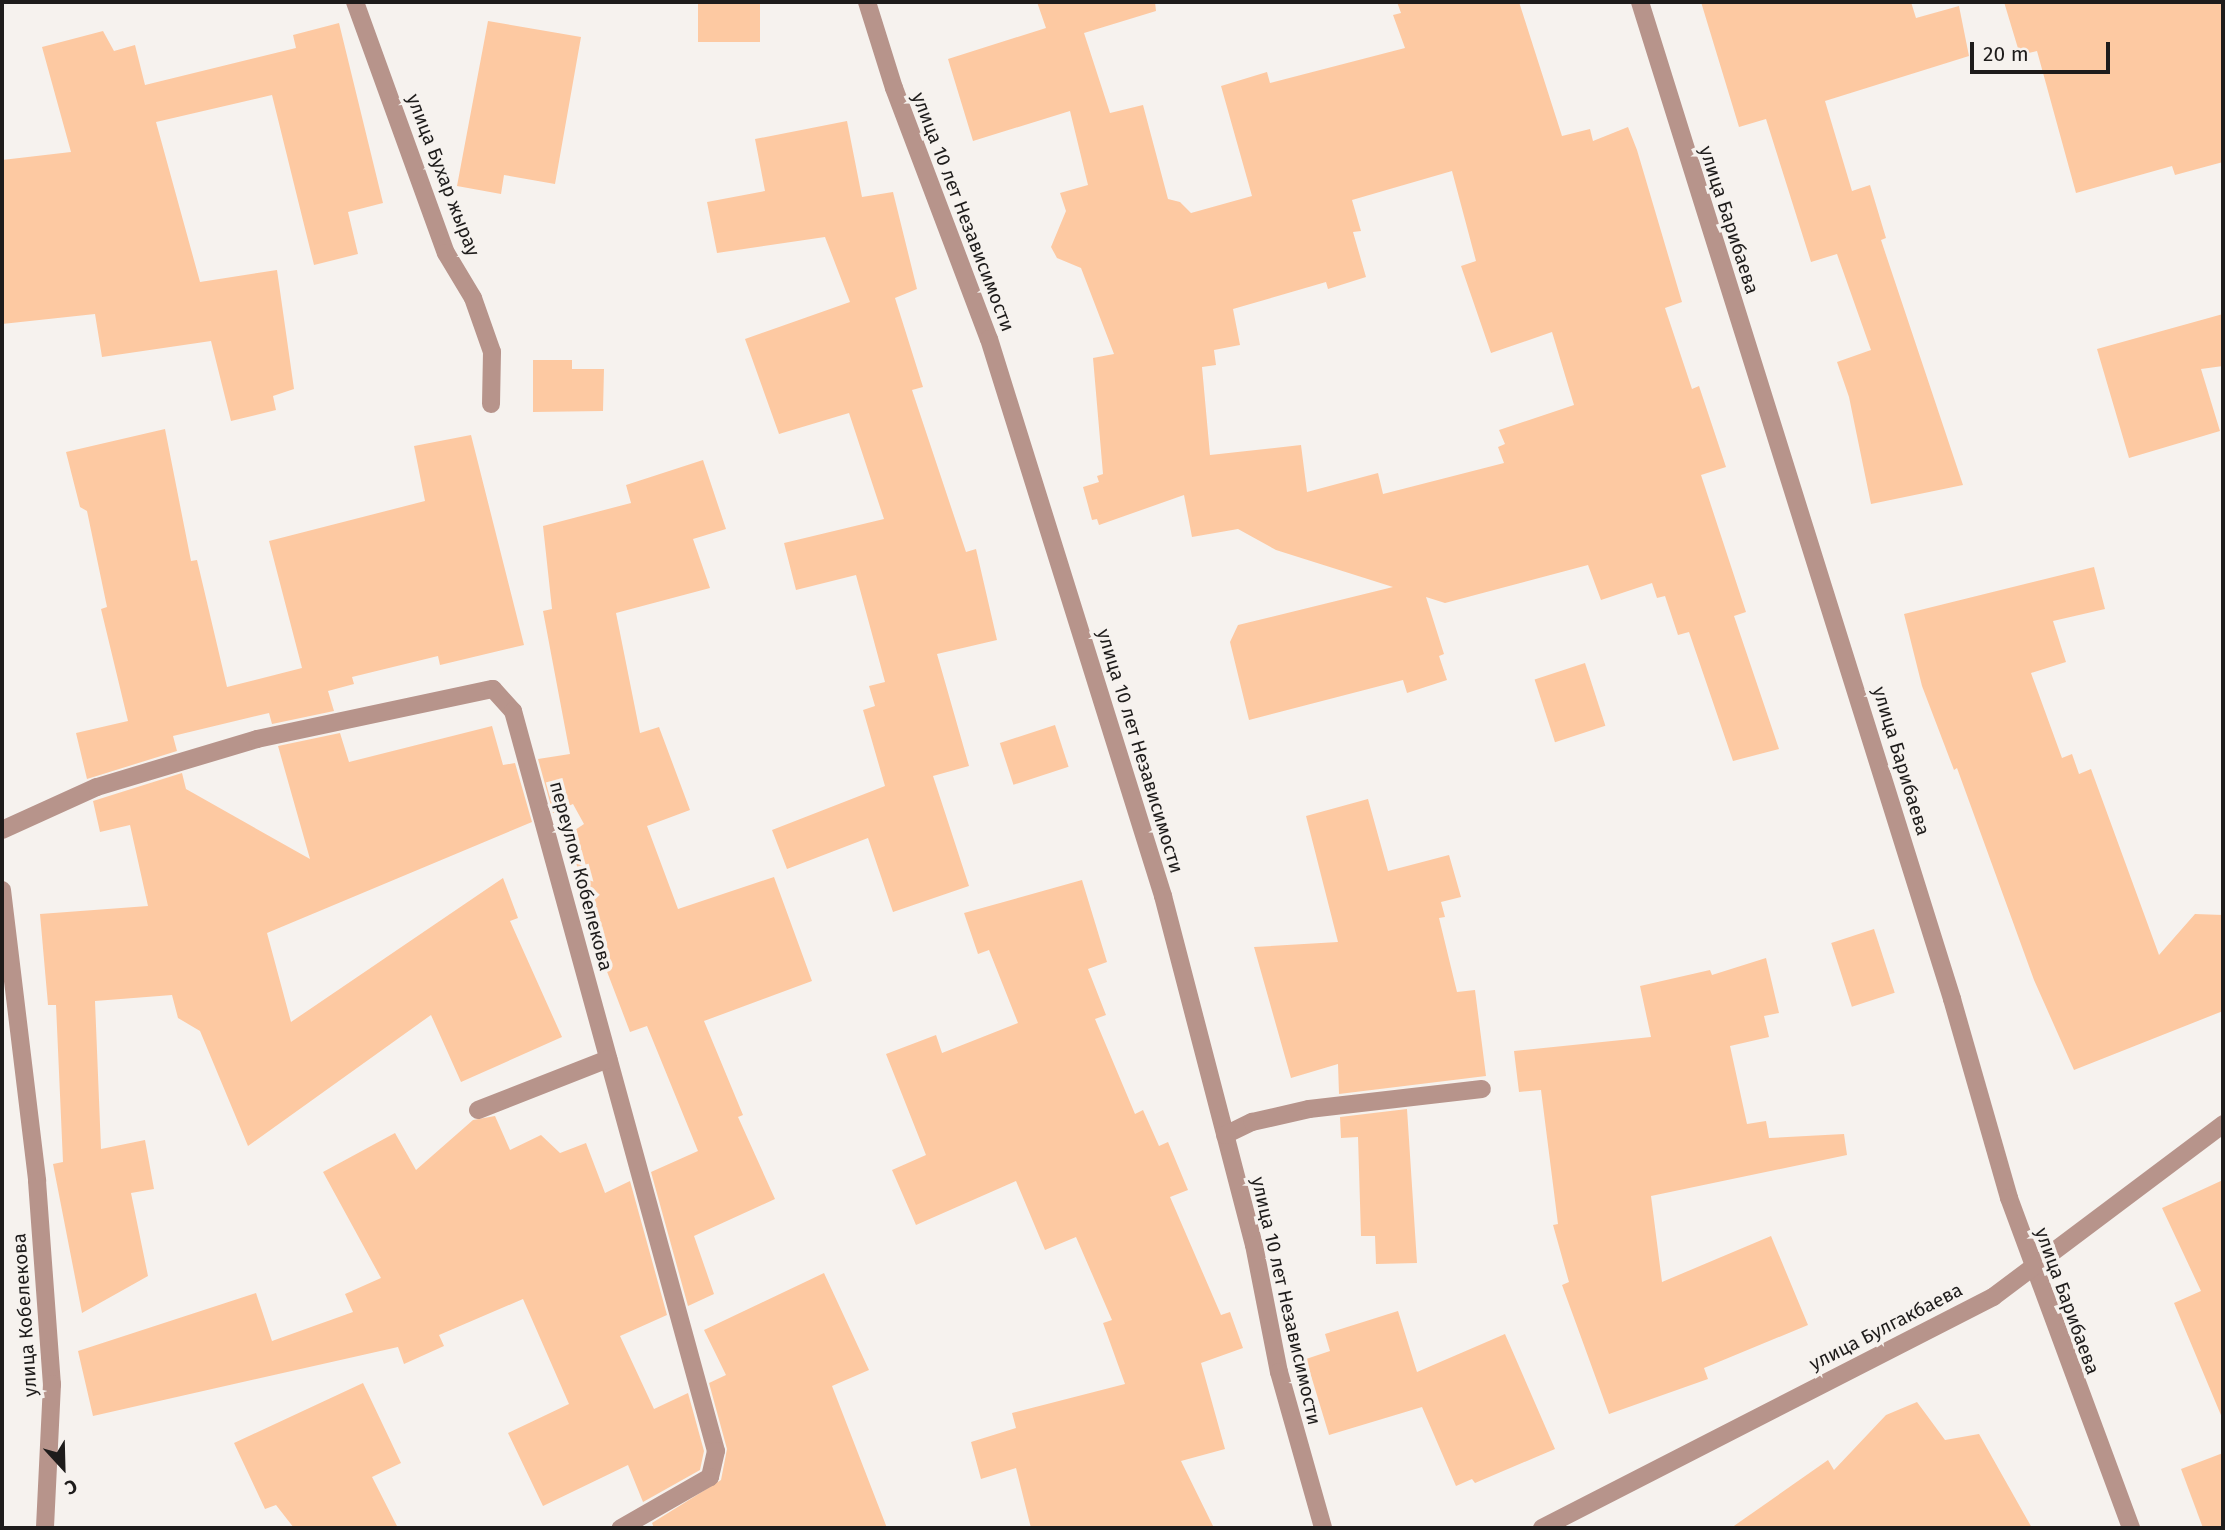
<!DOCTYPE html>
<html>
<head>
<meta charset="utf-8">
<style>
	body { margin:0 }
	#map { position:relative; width:2225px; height:1530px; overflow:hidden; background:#f6f2ee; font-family:"Fira Sans",sans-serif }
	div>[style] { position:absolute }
	.building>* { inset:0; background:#fdc9a2; transform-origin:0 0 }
	.minor>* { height:18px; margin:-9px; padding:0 9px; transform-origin:9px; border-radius:9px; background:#b7948b }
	span { translate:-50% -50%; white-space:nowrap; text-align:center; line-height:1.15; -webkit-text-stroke:7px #f6f2ee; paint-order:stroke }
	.street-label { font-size:19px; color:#1e1c1b }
	.frame { position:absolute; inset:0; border:4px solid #1e1c1b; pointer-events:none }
	.north { position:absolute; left:28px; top:1432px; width:70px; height:70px; -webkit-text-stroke:5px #f6f2ee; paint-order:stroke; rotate:158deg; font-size:19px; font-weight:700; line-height:28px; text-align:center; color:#1e1c1b }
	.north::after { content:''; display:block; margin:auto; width:24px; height:32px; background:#1e1c1b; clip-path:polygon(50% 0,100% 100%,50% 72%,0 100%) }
	.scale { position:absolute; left:1970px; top:42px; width:140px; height:32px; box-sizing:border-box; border:4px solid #1e1c1b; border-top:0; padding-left:9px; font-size:21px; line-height:24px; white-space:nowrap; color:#1e1c1b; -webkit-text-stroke:5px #f6f2ee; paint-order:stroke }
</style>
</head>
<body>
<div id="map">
	<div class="building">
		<div style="left:698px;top:2px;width:62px;height:40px"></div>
		<div style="clip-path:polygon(evenodd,1037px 2px,1155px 2px,1156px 11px,1084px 33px,1110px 113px,1143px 105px,1168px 199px,1180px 202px,1191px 213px,1252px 196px,1221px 86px,1267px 72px,1270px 83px,1405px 48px,1393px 15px,1401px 13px,1397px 2px,1519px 2px,1562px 136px,1590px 129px,1593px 141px,1628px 127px,1637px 150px,1682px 302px,1665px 308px,1692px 389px,1699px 386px,1726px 467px,1701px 475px,1746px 612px,1734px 616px,1779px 749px,1733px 761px,1689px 632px,1678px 635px,1665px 596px,1657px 598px,1652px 583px,1601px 600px,1588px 565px,1445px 603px,1426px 597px,1444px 654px,1439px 656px,1447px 680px,1407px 693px,1403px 680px,1249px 720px,1230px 642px,1238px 625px,1393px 587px,1276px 550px,1238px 529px,1192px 537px,1184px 495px,1099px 525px,1097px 519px,1092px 520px,1083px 487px,1099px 482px,1097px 476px,1103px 474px,1093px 358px,1114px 354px,1081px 268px,1057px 258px,1051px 247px,1066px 211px,1060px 193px,1088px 185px,1070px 111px,973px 141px,948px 59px,1046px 28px,1037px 2px,1452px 171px,1476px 261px,1461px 266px,1491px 353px,1552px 332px,1574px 405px,1499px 430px,1505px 444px,1498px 447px,1504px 463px,1383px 494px,1378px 473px,1307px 492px,1301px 445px,1210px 455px,1202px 367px,1216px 365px,1214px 350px,1240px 345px,1233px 309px,1326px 282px,1328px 289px,1366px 277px,1353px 232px,1361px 231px,1352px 200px,1452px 171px)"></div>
		<div style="clip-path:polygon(1701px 2px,1911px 2px,1916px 18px,1959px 6px,1969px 56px,1825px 101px,1852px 191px,1870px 185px,1886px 238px,1881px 240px,1963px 485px,1871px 504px,1849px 397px,1837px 362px,1871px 350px,1837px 254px,1811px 262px,1766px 119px,1739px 127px)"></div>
		<div style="clip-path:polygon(2004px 2px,2223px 2px,2223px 162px,2175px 175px,2172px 166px,2076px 193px,2037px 51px,2020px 55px)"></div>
		<div style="clip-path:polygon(488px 21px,581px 37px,555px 184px,504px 175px,501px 194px,457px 186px)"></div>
		<div style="clip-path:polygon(339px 23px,383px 203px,348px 212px,358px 254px,314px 265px,272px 95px,156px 122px,200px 282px,277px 270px,294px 389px,273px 396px,276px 410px,231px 421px,211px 341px,102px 357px,95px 314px,2px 324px,2px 160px,71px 152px,42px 47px,103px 31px,114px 51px,135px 45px,145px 85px,296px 48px,293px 35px)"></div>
		<div style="clip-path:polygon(847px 121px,862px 197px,893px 192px,917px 289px,895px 298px,923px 387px,912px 390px,966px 552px,976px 549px,997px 640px,937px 654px,969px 766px,933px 776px,969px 886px,893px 912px,868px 838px,787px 869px,772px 830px,885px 786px,863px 710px,875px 706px,869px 686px,885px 682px,856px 575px,796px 590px,784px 543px,884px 519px,849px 413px,779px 434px,745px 339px,850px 302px,825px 237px,717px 253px,707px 202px,765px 191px,755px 139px)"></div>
		<div style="clip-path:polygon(2223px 314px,2223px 366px,2201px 369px,2220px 431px,2129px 458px,2097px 349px)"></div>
		<div style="clip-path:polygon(533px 360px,572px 360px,572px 369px,604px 369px,603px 411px,533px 412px)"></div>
		<div style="clip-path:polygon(165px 429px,191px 561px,197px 560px,227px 687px,302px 668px,269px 541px,425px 501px,414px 446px,471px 435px,524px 645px,440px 665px,438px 656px,352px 677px,354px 684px,328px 691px,334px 711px,272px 724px,269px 713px,173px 736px,177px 751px,87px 779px,76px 733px,128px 721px,101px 609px,107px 607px,87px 511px,80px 507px,66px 452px)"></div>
		<div style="clip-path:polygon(703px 460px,726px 529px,693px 539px,710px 588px,616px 613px,640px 733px,659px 727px,690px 810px,647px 826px,678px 909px,774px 877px,812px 981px,704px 1021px,743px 1115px,738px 1117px,775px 1199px,694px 1236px,714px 1294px,688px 1306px,651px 1172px,698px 1151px,647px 1026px,630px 1032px,595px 940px,602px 934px,566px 836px,584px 824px,573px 804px,553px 813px,538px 759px,570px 754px,543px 611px,552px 609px,543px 526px,631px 503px,626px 485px)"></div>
		<div style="clip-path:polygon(2094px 567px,2105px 609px,2053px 621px,2066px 662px,2031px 673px,2062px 758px,2072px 754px,2079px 774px,2091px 769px,2159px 955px,2195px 914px,2223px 915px,2223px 1011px,2074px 1070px,2034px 980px,1957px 768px,1954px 770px,1922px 686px,1904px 614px)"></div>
		<div style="left:1585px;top:663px;width:66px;height:53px;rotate:72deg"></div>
		<div style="left:1055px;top:725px;width:44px;height:58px;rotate:72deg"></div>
		<div style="clip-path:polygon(492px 726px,503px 765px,515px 763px,532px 822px,267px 933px,291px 1022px,503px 878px,518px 918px,510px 921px,562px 1037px,461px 1082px,431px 1015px,248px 1146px,200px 1031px,178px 1018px,172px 995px,95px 1001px,101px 1149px,145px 1140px,154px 1189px,131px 1193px,148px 1276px,82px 1313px,53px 1164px,63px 1162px,56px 1005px,48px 1005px,40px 914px,148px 906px,130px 825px,100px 832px,93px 801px,182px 773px,186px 789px,310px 859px,278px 746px,340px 733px,349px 762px)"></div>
		<div style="clip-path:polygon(1368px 799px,1388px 871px,1449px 855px,1461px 897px,1441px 902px,1445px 917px,1439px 918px,1457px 992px,1475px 990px,1486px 1076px,1339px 1094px,1338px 1064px,1291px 1078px,1254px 947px,1338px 942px,1306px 816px)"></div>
		<div style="clip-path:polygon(1082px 880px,1107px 962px,1088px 969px,1106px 1015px,1095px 1019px,1135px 1114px,1143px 1110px,1159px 1146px,1168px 1142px,1188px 1190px,1170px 1197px,1221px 1315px,1230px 1312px,1243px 1348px,1201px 1363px,1225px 1449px,1181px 1461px,1214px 1528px,1031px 1528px,1016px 1468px,981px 1479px,971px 1442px,1016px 1428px,1012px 1413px,1125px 1384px,1103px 1323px,1112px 1320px,1076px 1237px,1045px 1250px,1016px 1181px,916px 1225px,892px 1170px,926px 1155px,886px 1054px,936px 1035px,942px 1053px,1018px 1023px,989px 950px,978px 954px,964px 913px)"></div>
		<div style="left:1874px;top:929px;width:67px;height:45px;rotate:72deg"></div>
		<div style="clip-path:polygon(1766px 958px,1779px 1013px,1764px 1016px,1769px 1037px,1730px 1046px,1747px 1124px,1766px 1121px,1769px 1138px,1844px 1134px,1847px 1155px,1651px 1196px,1662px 1282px,1771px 1236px,1808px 1325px,1704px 1368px,1708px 1379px,1609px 1414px,1562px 1285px,1569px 1282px,1553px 1225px,1558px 1224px,1541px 1090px,1519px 1092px,1514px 1051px,1651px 1037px,1640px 986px,1710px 970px,1712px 975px)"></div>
		<div style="clip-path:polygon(1407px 1109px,1417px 1263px,1376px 1264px,1375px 1236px,1361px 1236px,1358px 1137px,1341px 1138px,1340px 1117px)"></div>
		<div style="clip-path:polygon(495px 1116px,510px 1150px,541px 1135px,560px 1153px,586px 1143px,605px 1193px,630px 1181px,667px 1315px,620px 1336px,654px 1409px,688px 1393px,704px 1451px,700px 1470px,643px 1502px,628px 1465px,543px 1506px,508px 1433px,569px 1404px,523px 1299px,439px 1335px,444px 1346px,404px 1364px,398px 1347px,93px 1416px,78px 1351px,256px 1293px,272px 1341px,353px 1312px,345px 1294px,381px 1278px,323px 1172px,395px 1133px,416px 1170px,473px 1120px)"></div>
		<div style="clip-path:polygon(2223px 1180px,2223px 1420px,2174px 1303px,2201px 1291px,2162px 1208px)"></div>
		<div style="clip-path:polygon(824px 1273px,869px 1370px,832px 1386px,887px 1528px,654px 1528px,652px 1523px,721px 1480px,727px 1449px,709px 1383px,726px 1375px,704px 1330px)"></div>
		<div style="clip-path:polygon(1398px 1311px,1417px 1372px,1505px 1334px,1555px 1449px,1475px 1483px,1472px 1479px,1456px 1486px,1422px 1407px,1329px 1435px,1306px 1359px,1330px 1351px,1325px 1334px)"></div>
		<div style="clip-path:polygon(363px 1383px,401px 1463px,372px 1477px,398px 1528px,294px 1528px,276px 1505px,265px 1509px,234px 1443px)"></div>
		<div style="clip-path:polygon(1917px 1402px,1945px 1440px,1979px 1434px,2032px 1528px,1731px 1528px,1828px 1460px,1834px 1470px,1886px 1415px)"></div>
		<div style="clip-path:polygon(2223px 1453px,2223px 1528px,2203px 1528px,2181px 1469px)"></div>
	</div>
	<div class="minor">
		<div style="left:355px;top:2px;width:267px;rotate:70.1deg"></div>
		<div style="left:446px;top:253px;width:52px;rotate:59deg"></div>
		<div style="left:473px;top:298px;width:57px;rotate:70.6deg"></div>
		<div style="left:492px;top:352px;width:52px;rotate:91.1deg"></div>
		<div style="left:867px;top:2px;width:90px;rotate:72.6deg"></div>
		<div style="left:894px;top:88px;width:268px;rotate:69.3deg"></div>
		<div style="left:989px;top:339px;width:584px;rotate:72.65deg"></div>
		<div style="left:1163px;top:896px;width:361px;rotate:75.4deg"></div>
		<div style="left:1254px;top:1245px;width:129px;rotate:78.9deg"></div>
		<div style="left:1279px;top:1372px;width:162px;rotate:74.2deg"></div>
		<div style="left:1640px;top:2px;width:1045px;rotate:72.62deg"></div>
		<div style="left:1952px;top:999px;width:207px;rotate:74deg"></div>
		<div style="left:2009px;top:1198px;width:352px;rotate:69.7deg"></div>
		<div style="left:2px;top:830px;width:104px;rotate:-24.4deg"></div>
		<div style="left:97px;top:787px;width:167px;rotate:-16.7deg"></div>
		<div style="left:257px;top:739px;width:241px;rotate:-12deg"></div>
		<div style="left:493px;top:689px;width:30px;rotate:48deg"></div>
		<div style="left:513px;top:711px;width:767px;rotate:74.66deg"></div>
		<div style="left:716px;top:1451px;width:27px;rotate:103deg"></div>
		<div style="left:710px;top:1477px;width:103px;rotate:150.2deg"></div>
		<div style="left:2px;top:890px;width:293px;rotate:83.1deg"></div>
		<div style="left:37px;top:1181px;width:204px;rotate:85.8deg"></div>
		<div style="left:52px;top:1384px;width:144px;rotate:92.8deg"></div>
		<div style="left:478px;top:1110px;width:140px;rotate:-21.4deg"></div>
		<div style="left:1225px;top:1135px;width:30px;rotate:-26deg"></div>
		<div style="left:1252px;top:1122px;width:58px;rotate:-12.8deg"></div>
		<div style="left:1309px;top:1109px;width:174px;rotate:-6.6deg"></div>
		<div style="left:1542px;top:1528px;width:507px;rotate:-27.12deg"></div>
		<div style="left:1993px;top:1297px;width:288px;rotate:-36.9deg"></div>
	</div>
	<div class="street-label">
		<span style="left:443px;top:175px;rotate:69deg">улица Бухар жырау</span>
		<span style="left:963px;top:212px;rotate:69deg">улица 10 лет Независимости</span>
		<span style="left:1729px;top:220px;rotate:72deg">улица Барибаева</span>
		<span style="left:1140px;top:751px;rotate:73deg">улица 10 лет Независимости</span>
		<span style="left:1901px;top:761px;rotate:73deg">улица Барибаева</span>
		<span style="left:581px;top:876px;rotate:75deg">переулок Кобелекова</span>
		<span style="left:1286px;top:1301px;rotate:77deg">улица 10 лет Независимости</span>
		<span style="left:2067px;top:1301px;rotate:70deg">улица Барибаева</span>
		<span style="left:25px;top:1315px;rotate:-94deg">улица Кобелекова</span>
		<span style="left:1886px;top:1327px;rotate:-27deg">улица Булгакбаева</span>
	</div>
	<div class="frame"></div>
	<div class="north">С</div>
	<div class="scale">20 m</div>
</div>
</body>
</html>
